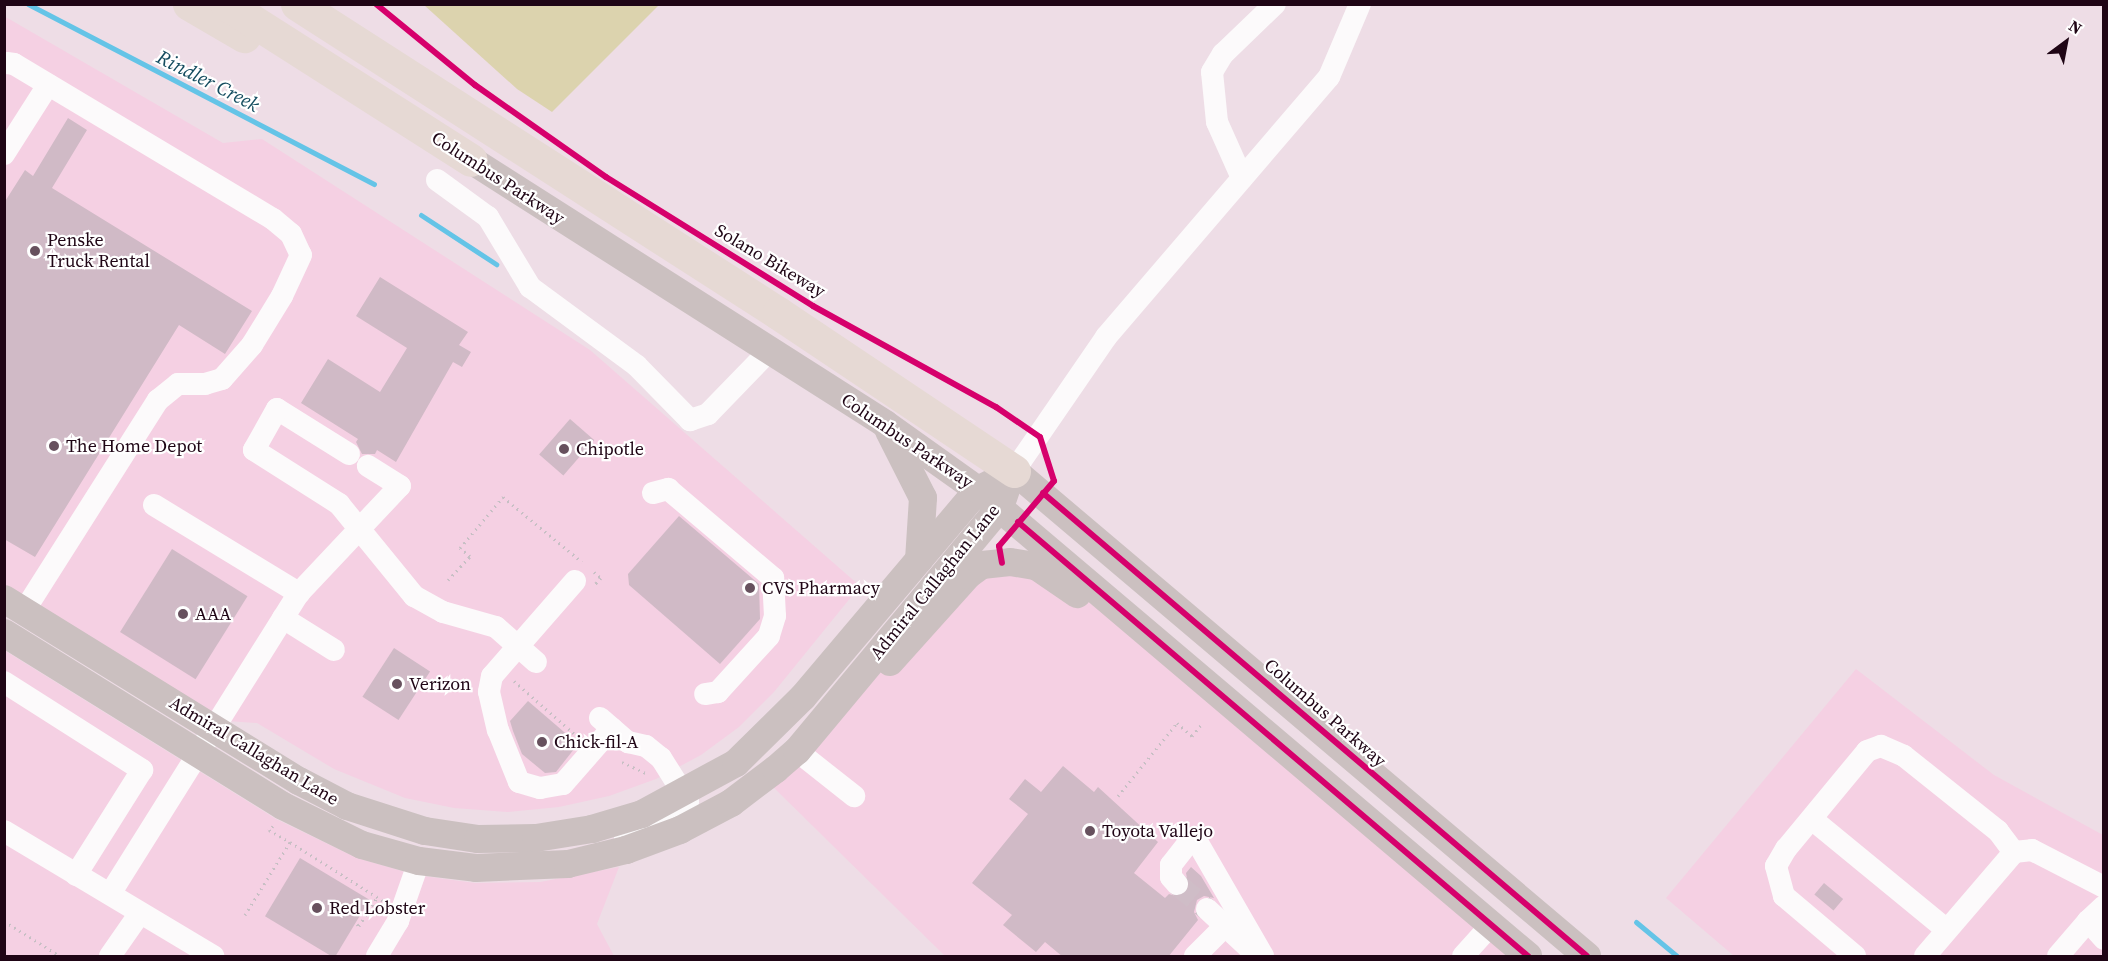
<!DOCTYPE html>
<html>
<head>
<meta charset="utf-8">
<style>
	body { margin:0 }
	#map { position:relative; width:2108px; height:961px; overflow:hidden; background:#eedde6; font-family:"Source Serif 4",serif }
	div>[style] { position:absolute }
	.built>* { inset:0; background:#f5d0e3 }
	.green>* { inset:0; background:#dcd3ae }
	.stream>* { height:5px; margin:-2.5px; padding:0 2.5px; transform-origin:2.5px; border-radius:2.5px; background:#64c4e7 }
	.building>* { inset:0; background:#d0bac6; transform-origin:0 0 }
	.minor-tunnel>* { height:22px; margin-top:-11px; transform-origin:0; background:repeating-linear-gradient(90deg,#cfbdc7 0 22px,transparent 0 33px) }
	.path>* { height:3px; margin-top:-1.5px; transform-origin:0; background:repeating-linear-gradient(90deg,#c7bfc4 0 1.5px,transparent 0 6px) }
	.minor>* { height:22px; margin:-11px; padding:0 11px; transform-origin:11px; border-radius:11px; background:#fcfafb }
	.major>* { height:28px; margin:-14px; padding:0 14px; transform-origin:14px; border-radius:14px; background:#cbc0c0 }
	.highway>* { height:33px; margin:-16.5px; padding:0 16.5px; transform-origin:16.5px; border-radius:16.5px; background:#e6d9d4 }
	.cycleway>* { height:6px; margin:-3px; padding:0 3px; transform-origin:3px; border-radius:3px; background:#d6006c }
	.dots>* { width:16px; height:16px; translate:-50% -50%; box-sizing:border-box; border:3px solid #fff; border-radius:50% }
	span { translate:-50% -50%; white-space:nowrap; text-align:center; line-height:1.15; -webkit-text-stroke:4.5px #fff; paint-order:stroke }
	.street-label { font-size:18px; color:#1f0515 }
	.poi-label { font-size:18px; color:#1f0515 }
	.left { translate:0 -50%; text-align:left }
	.water-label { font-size:20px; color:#144c5f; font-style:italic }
	.frame { position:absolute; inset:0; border:6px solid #1f0515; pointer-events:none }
	.north { position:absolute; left:2036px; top:12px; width:60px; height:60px; -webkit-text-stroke:4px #fff; paint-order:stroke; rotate:32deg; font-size:16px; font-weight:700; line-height:24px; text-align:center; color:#1f0515 }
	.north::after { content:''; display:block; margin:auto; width:21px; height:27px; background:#1f0515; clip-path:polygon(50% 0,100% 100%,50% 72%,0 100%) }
</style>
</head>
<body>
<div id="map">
	<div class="built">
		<div style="clip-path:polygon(4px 16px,223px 143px,262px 139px,590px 350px,860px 586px,774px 692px,739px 727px,701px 755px,656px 779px,609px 796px,559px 807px,507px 812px,454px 808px,405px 798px,334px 769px,257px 723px,212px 720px,5px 594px)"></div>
		<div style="clip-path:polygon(1010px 562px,1079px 595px,1223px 698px,1529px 956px,945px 956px,765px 779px,968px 575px)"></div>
		<div style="clip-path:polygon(4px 650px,276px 819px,357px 858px,416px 875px,475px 883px,540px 882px,619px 867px,597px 924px,614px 956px,5px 956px)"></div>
		<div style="clip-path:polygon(1856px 669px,1994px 775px,2103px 835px,2103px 956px,1734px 956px,1666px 898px)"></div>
	</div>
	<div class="green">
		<div style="clip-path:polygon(424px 5px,659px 5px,552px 112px,517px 89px)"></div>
	</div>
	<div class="stream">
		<div style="left:28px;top:4px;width:390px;rotate:27.5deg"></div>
		<div style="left:421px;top:215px;width:90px;rotate:33.2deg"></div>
		<div style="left:1636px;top:922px;width:53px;rotate:39.7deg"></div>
	</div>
	<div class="building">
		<div style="clip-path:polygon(68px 118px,87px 130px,52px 188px,252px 311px,225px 354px,179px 325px,35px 557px,4px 539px,4px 203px,25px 170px,33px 176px)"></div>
		<div style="clip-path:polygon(380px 277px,468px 332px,459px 345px,471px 352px,462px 367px,453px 362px,396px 462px,377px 450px,375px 454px,362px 454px,356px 442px,358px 439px,301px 403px,328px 359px,380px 392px,407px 348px,356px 316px)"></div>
		<div style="left:570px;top:419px;width:32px;height:47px;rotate:41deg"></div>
		<div style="clip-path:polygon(679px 516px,759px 584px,760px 619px,720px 664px,629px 585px,628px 574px)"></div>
		<div style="left:172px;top:549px;width:89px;height:98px;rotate:32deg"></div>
		<div style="left:394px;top:648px;width:43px;height:58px;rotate:33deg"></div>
		<div style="clip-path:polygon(528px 701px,578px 744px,556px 772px,545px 773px,522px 754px,513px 731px,510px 721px)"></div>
		<div style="clip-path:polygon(1063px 766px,1094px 792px,1098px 787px,1158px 842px,1134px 873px,1165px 898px,1169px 894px,1179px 897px,1189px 889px,1186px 873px,1191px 867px,1201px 876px,1214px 898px,1204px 896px,1197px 900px,1194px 912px,1198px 920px,1168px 957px,1063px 957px,1045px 942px,1036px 952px,1003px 925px,1012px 915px,972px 883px,1028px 814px,1009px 799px,1025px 779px,1041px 792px)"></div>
		<div style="left:300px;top:858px;width:81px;height:68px;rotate:31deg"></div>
		<div style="left:1824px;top:883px;width:25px;height:15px;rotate:40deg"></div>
	</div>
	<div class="minor-tunnel">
		<div style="left:1177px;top:884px;width:39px;rotate:40deg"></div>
	</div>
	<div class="path">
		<div style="left:594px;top:572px;width:9px;rotate:41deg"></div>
		<div style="left:601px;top:578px;width:8px;rotate:135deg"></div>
		<div style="left:448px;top:580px;width:33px;rotate:-47deg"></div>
		<div style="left:470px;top:556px;width:13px;rotate:-141deg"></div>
		<div style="left:460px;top:548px;width:67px;rotate:-49.9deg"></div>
		<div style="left:503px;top:497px;width:102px;rotate:39.4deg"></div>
		<div style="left:514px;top:681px;width:86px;rotate:41.2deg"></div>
		<div style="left:622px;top:762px;width:26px;rotate:25deg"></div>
		<div style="left:1118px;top:796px;width:94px;rotate:-51.1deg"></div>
		<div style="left:1177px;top:723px;width:20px;rotate:41deg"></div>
		<div style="left:1192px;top:736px;width:14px;rotate:-51deg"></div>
		<div style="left:273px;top:826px;width:6px;rotate:135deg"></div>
		<div style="left:269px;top:830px;width:24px;rotate:30deg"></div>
		<div style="left:245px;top:915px;width:86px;rotate:-58.3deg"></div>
		<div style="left:290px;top:842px;width:112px;rotate:32.3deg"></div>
		<div style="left:4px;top:921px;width:66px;rotate:32deg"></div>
		<div style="left:357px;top:924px;width:3px;rotate:45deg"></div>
		<div style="left:359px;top:926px;width:34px;rotate:-58deg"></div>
	</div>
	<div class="minor">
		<div style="left:7px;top:63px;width:7px;rotate:8deg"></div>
		<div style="left:14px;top:64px;width:302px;rotate:30.9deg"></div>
		<div style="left:273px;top:219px;width:23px;rotate:40deg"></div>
		<div style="left:291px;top:234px;width:23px;rotate:65deg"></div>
		<div style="left:301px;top:255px;width:45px;rotate:114.9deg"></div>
		<div style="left:282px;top:296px;width:57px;rotate:121.5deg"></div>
		<div style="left:252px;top:345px;width:45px;rotate:131.4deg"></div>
		<div style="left:222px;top:379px;width:18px;rotate:164deg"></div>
		<div style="left:205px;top:384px;width:27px;rotate:180deg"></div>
		<div style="left:178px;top:384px;width:26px;rotate:141deg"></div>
		<div style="left:158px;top:400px;width:250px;rotate:122.4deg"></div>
		<div style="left:4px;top:154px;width:82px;rotate:-57.5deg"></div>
		<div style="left:1242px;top:178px;width:61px;rotate:-114.1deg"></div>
		<div style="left:1217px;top:122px;width:50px;rotate:-95.7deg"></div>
		<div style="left:1212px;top:72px;width:21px;rotate:-59deg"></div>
		<div style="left:1223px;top:54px;width:72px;rotate:-43.9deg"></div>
		<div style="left:437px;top:180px;width:63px;rotate:36deg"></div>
		<div style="left:488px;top:217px;width:82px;rotate:59deg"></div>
		<div style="left:530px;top:287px;width:133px;rotate:36.4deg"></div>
		<div style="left:637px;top:366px;width:76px;rotate:45.5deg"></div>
		<div style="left:690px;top:420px;width:19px;rotate:-18deg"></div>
		<div style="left:708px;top:414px;width:88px;rotate:-45.9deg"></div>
		<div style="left:349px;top:454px;width:85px;rotate:-148deg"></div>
		<div style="left:277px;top:409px;width:47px;rotate:119.3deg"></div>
		<div style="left:254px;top:450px;width:101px;rotate:32.4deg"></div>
		<div style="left:339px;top:504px;width:119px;rotate:50.8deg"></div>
		<div style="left:414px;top:596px;width:33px;rotate:29deg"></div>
		<div style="left:443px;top:612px;width:55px;rotate:15.8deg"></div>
		<div style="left:496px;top:627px;width:53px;rotate:41.2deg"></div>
		<div style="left:1014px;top:471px;width:163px;rotate:-55.5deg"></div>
		<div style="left:1106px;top:337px;width:343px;rotate:-49.4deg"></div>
		<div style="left:1329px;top:77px;width:79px;rotate:-67deg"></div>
		<div style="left:653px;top:493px;width:16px;rotate:-15deg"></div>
		<div style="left:668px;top:489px;width:138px;rotate:40.3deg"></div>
		<div style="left:773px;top:578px;width:38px;rotate:87deg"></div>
		<div style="left:775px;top:616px;width:21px;rotate:107deg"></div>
		<div style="left:769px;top:636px;width:76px;rotate:132.3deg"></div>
		<div style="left:718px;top:692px;width:13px;rotate:171deg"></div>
		<div style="left:154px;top:505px;width:170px;rotate:31.3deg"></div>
		<div style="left:575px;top:581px;width:126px;rotate:131.1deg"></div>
		<div style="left:492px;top:676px;width:16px;rotate:101deg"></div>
		<div style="left:489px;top:692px;width:39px;rotate:77deg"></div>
		<div style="left:498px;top:730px;width:56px;rotate:68deg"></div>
		<div style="left:519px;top:782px;width:22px;rotate:16deg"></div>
		<div style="left:540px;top:788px;width:23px;rotate:-10deg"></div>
		<div style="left:563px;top:784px;width:74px;rotate:-48.8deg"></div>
		<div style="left:283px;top:618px;width:60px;rotate:32.1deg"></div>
		<div style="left:4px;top:682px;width:164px;rotate:32.5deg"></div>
		<div style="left:142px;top:770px;width:124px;rotate:122.2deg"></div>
		<div style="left:600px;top:718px;width:37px;rotate:41deg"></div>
		<div style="left:628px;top:742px;width:18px;rotate:13deg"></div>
		<div style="left:646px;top:746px;width:19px;rotate:39deg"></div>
		<div style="left:661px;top:758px;width:51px;rotate:57.9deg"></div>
		<div style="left:688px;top:801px;width:12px;rotate:110deg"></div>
		<div style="left:684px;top:812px;width:64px;rotate:157.9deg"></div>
		<div style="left:797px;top:751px;width:73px;rotate:38.3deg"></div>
		<div style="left:1813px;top:820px;width:173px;rotate:39.4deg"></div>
		<div style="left:4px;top:831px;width:244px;rotate:30.9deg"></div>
		<div style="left:1199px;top:845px;width:128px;rotate:60deg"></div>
		<div style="left:1177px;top:884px;width:9px;rotate:-131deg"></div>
		<div style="left:1171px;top:877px;width:12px;rotate:-90deg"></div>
		<div style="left:1171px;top:865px;width:33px;rotate:-52deg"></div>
		<div style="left:110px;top:894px;width:355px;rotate:-57.9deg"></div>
		<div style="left:299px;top:593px;width:147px;rotate:-46.7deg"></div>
		<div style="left:400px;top:486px;width:38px;rotate:-148deg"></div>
		<div style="left:2104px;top:906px;width:22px;rotate:137deg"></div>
		<div style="left:2088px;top:921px;width:24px;rotate:48deg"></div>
		<div style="left:1207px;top:909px;width:59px;rotate:42.9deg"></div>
		<div style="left:110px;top:956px;width:52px;rotate:-55.1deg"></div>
		<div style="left:377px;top:956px;width:41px;rotate:-59deg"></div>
		<div style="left:398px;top:921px;width:64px;rotate:-70.7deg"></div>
		<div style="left:1195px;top:956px;width:58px;rotate:-45deg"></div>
		<div style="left:1463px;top:956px;width:42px;rotate:-47.9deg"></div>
		<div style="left:1855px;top:956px;width:93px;rotate:-139.8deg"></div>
		<div style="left:1784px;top:896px;width:31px;rotate:-105deg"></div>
		<div style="left:1776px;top:866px;width:20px;rotate:-60deg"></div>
		<div style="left:1786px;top:849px;width:127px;rotate:-50.4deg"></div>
		<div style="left:1867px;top:751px;width:15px;rotate:-20deg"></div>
		<div style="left:1881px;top:746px;width:25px;rotate:23deg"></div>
		<div style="left:1904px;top:756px;width:120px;rotate:38.6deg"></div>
		<div style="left:1998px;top:831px;width:26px;rotate:53deg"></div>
		<div style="left:1925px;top:956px;width:137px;rotate:-49.4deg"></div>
		<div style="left:2014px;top:852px;width:18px;rotate:-6deg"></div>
		<div style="left:2032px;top:850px;width:81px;rotate:27.2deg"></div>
		<div style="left:2058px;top:956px;width:46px;rotate:-49.4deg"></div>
	</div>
	<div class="major">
		<div style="left:471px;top:160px;width:491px;rotate:32.5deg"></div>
		<div style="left:885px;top:424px;width:114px;rotate:35.4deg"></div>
		<div style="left:978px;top:490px;width:721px;rotate:40.27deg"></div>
		<div style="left:889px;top:431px;width:75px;rotate:63.1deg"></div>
		<div style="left:923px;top:498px;width:62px;rotate:93.7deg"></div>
		<div style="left:1014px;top:471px;width:751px;rotate:40.25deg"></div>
		<div style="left:4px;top:599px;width:347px;rotate:31.7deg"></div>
		<div style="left:299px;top:781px;width:54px;rotate:27.5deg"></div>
		<div style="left:347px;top:806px;width:82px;rotate:17.8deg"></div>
		<div style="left:425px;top:831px;width:54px;rotate:8.6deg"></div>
		<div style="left:478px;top:839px;width:58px;rotate:-1deg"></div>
		<div style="left:536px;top:838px;width:57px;rotate:-9.1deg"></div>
		<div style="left:592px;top:829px;width:52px;rotate:-16.7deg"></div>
		<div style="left:642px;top:814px;width:107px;rotate:-28.5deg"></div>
		<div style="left:736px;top:763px;width:94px;rotate:-44.6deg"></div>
		<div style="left:803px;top:697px;width:271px;rotate:-49.8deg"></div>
		<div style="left:978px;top:490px;width:20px;rotate:-27deg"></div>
		<div style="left:4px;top:633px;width:328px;rotate:31.8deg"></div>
		<div style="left:283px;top:806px;width:88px;rotate:26.3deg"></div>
		<div style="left:362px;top:845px;width:59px;rotate:15.7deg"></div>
		<div style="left:419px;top:861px;width:57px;rotate:7deg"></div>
		<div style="left:476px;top:868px;width:92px;rotate:-2.5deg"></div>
		<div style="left:568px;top:864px;width:60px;rotate:-13.6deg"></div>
		<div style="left:626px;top:850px;width:58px;rotate:-20.3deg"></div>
		<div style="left:680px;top:830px;width:58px;rotate:-27.9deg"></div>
		<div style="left:731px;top:803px;width:56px;rotate:-37.1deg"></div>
		<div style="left:776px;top:769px;width:28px;rotate:-41deg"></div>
		<div style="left:797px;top:751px;width:317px;rotate:-50.2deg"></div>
		<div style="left:1000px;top:507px;width:18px;rotate:-71deg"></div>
		<div style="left:890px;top:662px;width:117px;rotate:-48.1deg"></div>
		<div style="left:968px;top:575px;width:17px;rotate:-36deg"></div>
		<div style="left:982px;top:565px;width:28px;rotate:-6deg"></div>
		<div style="left:1010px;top:562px;width:26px;rotate:9deg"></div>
		<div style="left:1036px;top:566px;width:50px;rotate:34.3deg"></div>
	</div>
	<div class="highway">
		<div style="left:189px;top:4px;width:64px;rotate:30.2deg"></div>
		<div style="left:226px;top:4px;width:290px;rotate:32.5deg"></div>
		<div style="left:297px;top:4px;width:572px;rotate:32.72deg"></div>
		<div style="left:778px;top:313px;width:284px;rotate:33.8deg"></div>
	</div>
	<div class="cycleway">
		<div style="left:376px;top:4px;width:128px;rotate:39.3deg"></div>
		<div style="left:475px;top:85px;width:160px;rotate:35.1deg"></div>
		<div style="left:606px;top:177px;width:244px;rotate:31.9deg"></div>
		<div style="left:813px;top:306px;width:209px;rotate:28.9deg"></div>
		<div style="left:996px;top:407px;width:53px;rotate:34.3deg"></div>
		<div style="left:1040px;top:437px;width:46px;rotate:72.3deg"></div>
		<div style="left:1054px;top:481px;width:85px;rotate:130.2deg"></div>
		<div style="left:999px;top:546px;width:17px;rotate:80deg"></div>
		<div style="left:1043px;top:493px;width:714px;rotate:40.4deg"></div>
		<div style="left:1018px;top:522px;width:670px;rotate:40.4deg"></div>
	</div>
	<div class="dots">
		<div style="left:35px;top:251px;background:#67515e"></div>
		<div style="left:54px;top:446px;background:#67515e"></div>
		<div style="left:564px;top:449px;background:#67515e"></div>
		<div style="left:750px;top:588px;background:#67515e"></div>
		<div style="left:183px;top:614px;background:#67515e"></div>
		<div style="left:397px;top:684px;background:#67515e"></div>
		<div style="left:542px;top:742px;background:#67515e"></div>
		<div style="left:1090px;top:831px;background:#67515e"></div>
		<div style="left:317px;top:908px;background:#67515e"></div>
	</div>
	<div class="street-label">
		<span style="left:498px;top:178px;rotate:33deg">Columbus Parkway</span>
		<span style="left:770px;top:261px;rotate:31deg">Solano Bikeway</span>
		<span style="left:907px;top:441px;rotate:34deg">Columbus Parkway</span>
		<span style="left:935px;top:582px;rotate:-51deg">Admiral Callaghan Lane</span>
		<span style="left:1325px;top:713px;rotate:41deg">Columbus Parkway</span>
		<span style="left:254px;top:751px;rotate:31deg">Admiral Callaghan Lane</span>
	</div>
	<div class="poi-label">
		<span class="left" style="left:47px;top:251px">Penske<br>Truck Rental</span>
		<span class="left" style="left:66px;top:446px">The Home Depot</span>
		<span class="left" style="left:576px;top:449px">Chipotle</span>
		<span class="left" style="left:762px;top:588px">CVS Pharmacy</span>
		<span class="left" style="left:195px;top:614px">AAA</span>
		<span class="left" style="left:409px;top:684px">Verizon</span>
		<span class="left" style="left:554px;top:742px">Chick-fil-A</span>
		<span class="left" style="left:1102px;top:831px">Toyota Vallejo</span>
		<span class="left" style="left:329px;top:908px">Red Lobster</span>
	</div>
	<div class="water-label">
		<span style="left:208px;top:81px;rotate:27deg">Rindler Creek</span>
	</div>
	<div class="frame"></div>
	<div class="north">N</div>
</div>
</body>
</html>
